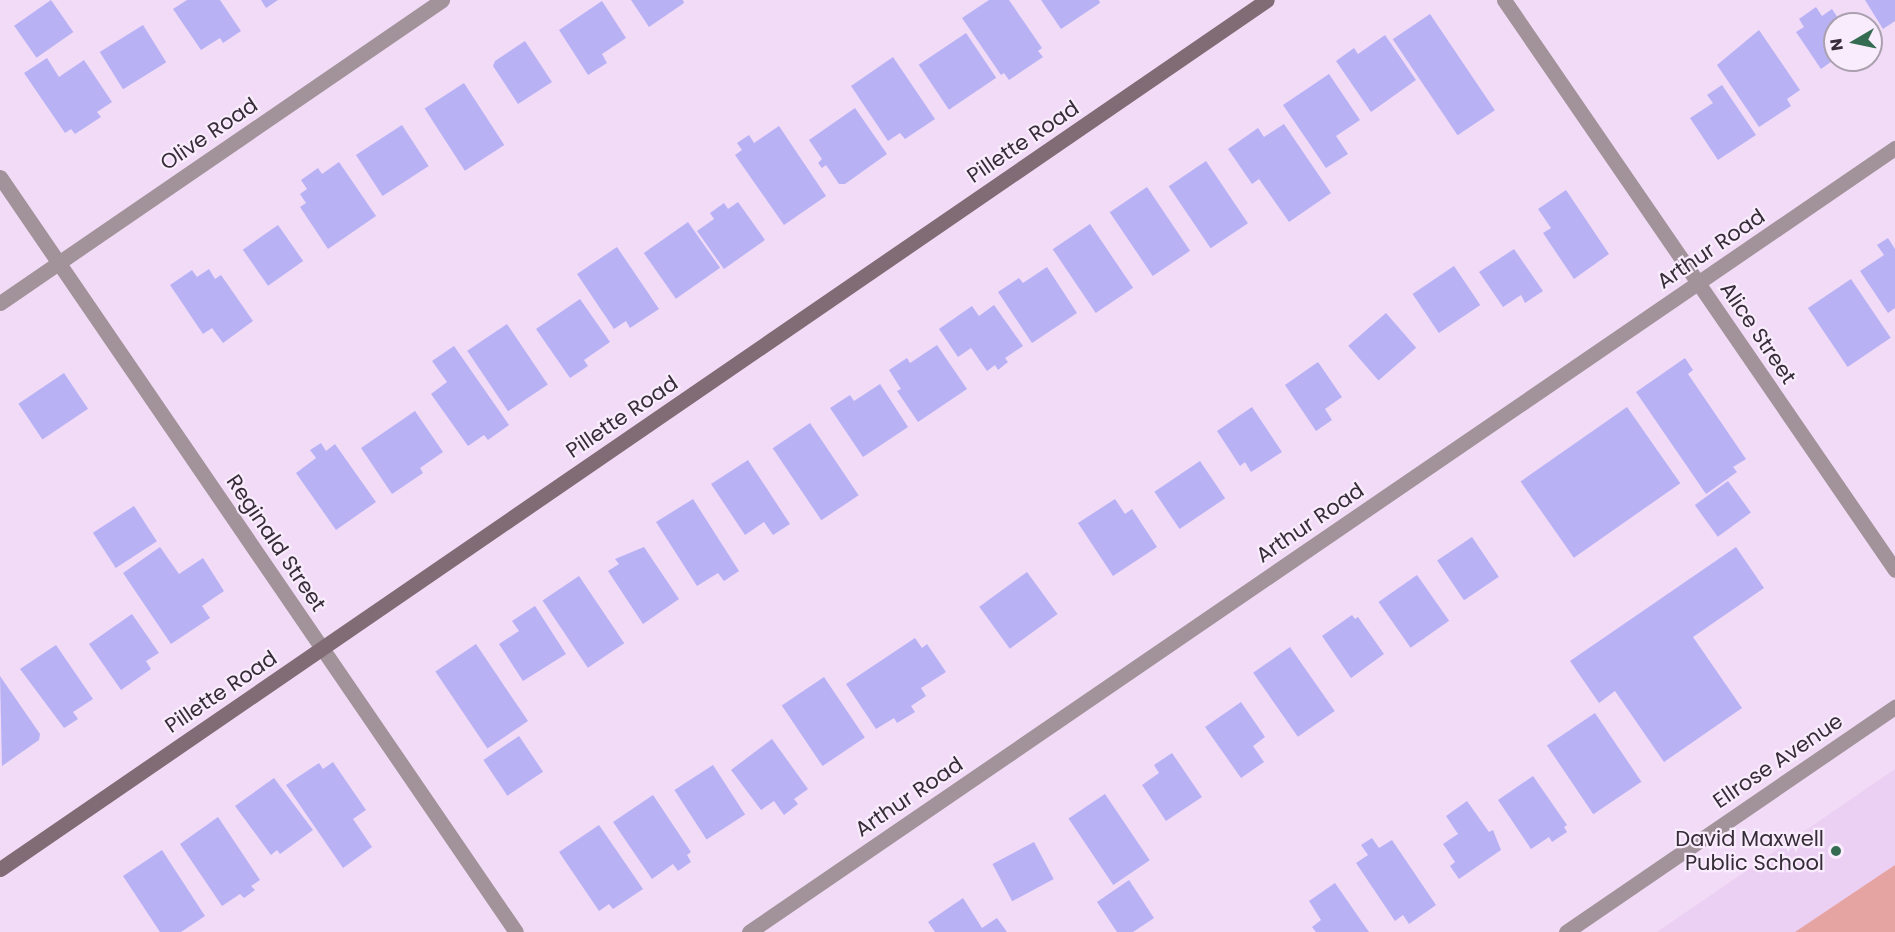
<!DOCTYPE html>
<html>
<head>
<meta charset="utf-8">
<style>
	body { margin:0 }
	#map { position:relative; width:1895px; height:932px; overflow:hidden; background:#f1dbf7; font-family:Poppins,sans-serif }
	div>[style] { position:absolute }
	.built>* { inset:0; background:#ecd0f3 }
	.green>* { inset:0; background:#e5a4a1 }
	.building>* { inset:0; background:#b8b2f5; transform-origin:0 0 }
	.street>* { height:15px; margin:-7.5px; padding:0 7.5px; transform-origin:7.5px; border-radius:7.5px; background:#a29299 }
	.secondary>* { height:15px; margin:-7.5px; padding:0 7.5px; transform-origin:7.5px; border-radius:7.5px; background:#816b75 }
	.dots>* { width:16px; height:16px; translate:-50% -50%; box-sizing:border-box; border:3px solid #f9ecfd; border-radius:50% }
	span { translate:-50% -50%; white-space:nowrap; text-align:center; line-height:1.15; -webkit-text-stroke:4.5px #f9ecfd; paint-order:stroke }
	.street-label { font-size:21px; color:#362d38 }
	.poi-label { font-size:21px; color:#362d38 }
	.right { translate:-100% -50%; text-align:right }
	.north { position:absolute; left:1823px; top:12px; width:60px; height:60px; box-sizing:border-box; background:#f9ecfd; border:2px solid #aba0ae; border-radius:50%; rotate:261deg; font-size:16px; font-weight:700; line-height:24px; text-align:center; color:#362d38 }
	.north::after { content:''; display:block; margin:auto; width:21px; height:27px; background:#356b51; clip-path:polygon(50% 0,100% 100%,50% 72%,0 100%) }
</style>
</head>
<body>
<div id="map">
	<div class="built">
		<div style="clip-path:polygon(1895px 769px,1895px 932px,1657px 932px)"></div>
	</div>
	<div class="green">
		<div style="clip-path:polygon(1895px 865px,1895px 932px,1795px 932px)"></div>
	</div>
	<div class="building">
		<div style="left:51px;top:0;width:39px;height:45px;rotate:55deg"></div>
		<div style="clip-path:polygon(187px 0,220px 0,241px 31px,223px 43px,220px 38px,201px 50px,173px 9px)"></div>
		<div style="clip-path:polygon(261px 0,278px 0,266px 8px)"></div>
		<div style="clip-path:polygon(631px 0,683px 0,684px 3px,649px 27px)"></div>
		<div style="clip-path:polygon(989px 0,1009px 0,1042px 48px,1038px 51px,1043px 57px,1009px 80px,1004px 73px,1001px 75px,962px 18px)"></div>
		<div style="clip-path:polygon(1041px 0,1099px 0,1100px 3px,1061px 29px)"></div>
		<div style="clip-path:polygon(1865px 0,1895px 0,1895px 21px,1883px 29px)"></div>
		<div style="clip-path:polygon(602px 1px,626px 38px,602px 54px,607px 63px,588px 75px,559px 30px)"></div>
		<div style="clip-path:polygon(1816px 7px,1822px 16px,1832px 9px,1842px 24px,1835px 24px,1835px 59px,1821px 69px,1796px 32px,1804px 27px,1799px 19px)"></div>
		<div style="left:1430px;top:14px;width:116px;height:45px;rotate:56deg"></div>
		<div style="left:143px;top:25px;width:44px;height:51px;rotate:58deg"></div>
		<div style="clip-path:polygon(1759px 30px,1800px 90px,1787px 99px,1791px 106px,1759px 127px,1717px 65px)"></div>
		<div style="left:966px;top:33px;width:54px;height:57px;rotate:56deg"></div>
		<div style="clip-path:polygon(1385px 35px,1416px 80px,1371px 112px,1336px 61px,1354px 48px,1358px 54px)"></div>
		<div style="clip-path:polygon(525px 41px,552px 82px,518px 104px,493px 66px,495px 61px)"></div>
		<div style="clip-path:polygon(893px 57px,935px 119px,905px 139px,900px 133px,888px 141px,851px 86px)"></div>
		<div style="clip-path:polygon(47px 58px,59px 77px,84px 60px,112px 102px,97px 112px,101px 117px,75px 134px,71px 129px,65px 133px,24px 73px)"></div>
		<div style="clip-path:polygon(1329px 74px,1360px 120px,1336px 136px,1348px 154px,1326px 168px,1283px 105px)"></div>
		<div style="left:464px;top:83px;width:74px;height:47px;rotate:57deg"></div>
		<div style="clip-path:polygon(1722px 85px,1756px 135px,1718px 160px,1690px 118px,1713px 103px,1707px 95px)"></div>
		<div style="clip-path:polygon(855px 108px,887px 154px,845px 184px,839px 184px,826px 165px,822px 168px,818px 163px,822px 159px,809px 140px)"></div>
		<div style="clip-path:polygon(1284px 124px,1331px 193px,1289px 222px,1259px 179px,1252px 184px,1228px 149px,1258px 128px,1264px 137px)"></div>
		<div style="left:402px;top:125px;width:49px;height:55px;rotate:57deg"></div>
		<div style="clip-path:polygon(779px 126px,826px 196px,784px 225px,735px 155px,742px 150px,737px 143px,749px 135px,754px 143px)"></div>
		<div style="left:1206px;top:161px;width:75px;height:45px;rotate:56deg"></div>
		<div style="clip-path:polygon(339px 162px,376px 216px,328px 249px,300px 207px,306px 203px,300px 194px,307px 189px,301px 180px,318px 168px,322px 174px)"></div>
		<div style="left:1147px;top:187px;width:77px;height:45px;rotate:56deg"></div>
		<div style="clip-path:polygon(1566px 190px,1609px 254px,1574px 279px,1543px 233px,1551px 228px,1538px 209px)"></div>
		<div style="clip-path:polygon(738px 202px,765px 240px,724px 269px,697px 231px,714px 219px,710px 213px,724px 203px,728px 209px)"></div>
		<div style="left:688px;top:222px;width:56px;height:54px;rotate:55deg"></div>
		<div style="left:1090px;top:224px;width:77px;height:45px;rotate:56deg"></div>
		<div style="left:278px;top:225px;width:44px;height:43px;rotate:55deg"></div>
		<div style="clip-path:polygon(1888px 238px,1895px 249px,1895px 308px,1888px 313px,1860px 271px,1884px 255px,1877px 245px)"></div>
		<div style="clip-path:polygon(617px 247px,659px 309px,630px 328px,626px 321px,614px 329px,577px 274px)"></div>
		<div style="clip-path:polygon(1514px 249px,1543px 291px,1525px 303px,1521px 295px,1503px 307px,1479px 272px)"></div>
		<div style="left:1454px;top:266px;width:47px;height:50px;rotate:56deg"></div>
		<div style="clip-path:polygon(1047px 267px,1077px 313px,1032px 343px,998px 292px,1019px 278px,1023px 283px)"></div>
		<div style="clip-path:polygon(209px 269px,215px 279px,221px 275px,253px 321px,223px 343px,212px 328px,203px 334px,170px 285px,192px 270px,197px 277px)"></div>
		<div style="left:1851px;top:279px;width:71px;height:52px;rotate:56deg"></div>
		<div style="clip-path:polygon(580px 299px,610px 342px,584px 360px,588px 366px,570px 378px,536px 329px)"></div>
		<div style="clip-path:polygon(994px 305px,1023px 346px,1005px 358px,1008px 362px,998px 370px,995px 365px,987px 371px,971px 348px,958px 357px,939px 329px,972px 306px,979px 316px)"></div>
		<div style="left:1386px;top:313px;width:46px;height:50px;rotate:49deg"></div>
		<div style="left:507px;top:324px;width:73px;height:48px;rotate:56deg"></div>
		<div style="clip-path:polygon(937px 345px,967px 389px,918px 422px,897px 391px,901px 389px,889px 370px,907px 358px,910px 363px)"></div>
		<div style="clip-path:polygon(454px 346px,509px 425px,488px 440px,484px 435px,468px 446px,431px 394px,447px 382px,432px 361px)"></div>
		<div style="clip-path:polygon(1685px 358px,1693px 370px,1688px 374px,1746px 459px,1733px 467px,1737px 472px,1706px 494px,1636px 392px)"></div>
		<div style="clip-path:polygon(1318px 362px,1342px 397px,1325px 409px,1332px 420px,1316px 431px,1285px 385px)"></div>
		<div style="left:64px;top:373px;width:43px;height:55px;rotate:56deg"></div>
		<div style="clip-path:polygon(880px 384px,908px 427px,863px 457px,830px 408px,850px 395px,854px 401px)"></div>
		<div style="clip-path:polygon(1252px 407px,1282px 452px,1251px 472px,1245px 462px,1240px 466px,1217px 431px)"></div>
		<div style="left:1627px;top:407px;width:93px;height:130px;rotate:55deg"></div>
		<div style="clip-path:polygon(415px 411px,443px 452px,420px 468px,423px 473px,392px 494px,361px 448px)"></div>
		<div style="left:810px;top:423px;width:87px;height:45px;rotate:56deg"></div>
		<div style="clip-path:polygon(321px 443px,326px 451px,335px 444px,376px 502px,336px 530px,296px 473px,316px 458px,310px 450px)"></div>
		<div style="clip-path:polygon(748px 460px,790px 524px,773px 535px,764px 522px,745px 535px,711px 484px)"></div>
		<div style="left:1200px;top:461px;width:45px;height:55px;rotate:56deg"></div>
		<div style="left:1728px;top:481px;width:39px;height:41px;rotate:54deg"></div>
		<div style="clip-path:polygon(693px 499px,739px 571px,724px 581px,718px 573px,697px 586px,656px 522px)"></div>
		<div style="clip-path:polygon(1115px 499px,1125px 514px,1132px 509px,1157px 547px,1113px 576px,1078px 523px)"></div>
		<div style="left:134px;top:506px;width:42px;height:49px;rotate:57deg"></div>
		<div style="left:1472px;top:537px;width:48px;height:42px;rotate:56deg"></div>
		<div style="clip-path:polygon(160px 547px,179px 574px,203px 558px,224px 591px,202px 606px,210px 618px,171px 644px,123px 573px)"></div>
		<div style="clip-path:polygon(644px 547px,679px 599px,643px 624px,608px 571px,619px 564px,615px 559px)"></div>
		<div style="clip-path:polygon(1736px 547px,1764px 588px,1693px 637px,1742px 708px,1664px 762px,1615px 691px,1599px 703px,1570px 661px)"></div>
		<div style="left:1027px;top:572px;width:52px;height:59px;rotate:54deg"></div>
		<div style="left:1417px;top:575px;width:56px;height:47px;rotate:55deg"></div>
		<div style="left:579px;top:576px;width:81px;height:44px;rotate:56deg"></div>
		<div style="clip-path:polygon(535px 606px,566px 654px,523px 681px,499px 644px,519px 631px,512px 621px)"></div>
		<div style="clip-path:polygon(132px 614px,159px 653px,146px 661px,151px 669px,121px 690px,89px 644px)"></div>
		<div style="clip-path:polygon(1352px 615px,1355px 619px,1358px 617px,1384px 654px,1351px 678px,1322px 636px)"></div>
		<div style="clip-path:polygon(915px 638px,922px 648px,927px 644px,946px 672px,921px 688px,926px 696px,911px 706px,915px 712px,897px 723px,894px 718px,876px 729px,846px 684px)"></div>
		<div style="left:476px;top:644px;width:93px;height:49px;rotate:56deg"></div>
		<div style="clip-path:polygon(56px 645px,93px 699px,73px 712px,78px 719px,64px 728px,20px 669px)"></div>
		<div style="left:1290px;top:647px;width:78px;height:45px;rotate:55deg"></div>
		<div style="clip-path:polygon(0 676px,40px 734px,39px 740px,2px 766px)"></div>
		<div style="left:824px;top:677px;width:73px;height:51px;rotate:56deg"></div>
		<div style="clip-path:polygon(1241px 702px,1265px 737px,1253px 746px,1264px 762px,1241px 778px,1205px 727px)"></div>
		<div style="left:1595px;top:713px;width:83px;height:58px;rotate:56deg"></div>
		<div style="left:519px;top:736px;width:43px;height:43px;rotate:56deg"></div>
		<div style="clip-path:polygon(772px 739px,808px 789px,794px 799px,798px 804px,784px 815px,774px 801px,761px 810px,731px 770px)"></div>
		<div style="clip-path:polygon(1172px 753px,1202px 797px,1166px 821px,1142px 785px,1159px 773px,1154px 765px)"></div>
		<div style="clip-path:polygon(333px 762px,366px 810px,353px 819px,372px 847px,343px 868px,286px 785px,319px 763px,323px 769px)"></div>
		<div style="left:713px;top:765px;width:59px;height:46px;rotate:57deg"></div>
		<div style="clip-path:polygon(1533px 776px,1567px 825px,1564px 827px,1567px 832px,1552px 842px,1549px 837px,1531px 849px,1498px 800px)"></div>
		<div style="clip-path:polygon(274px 778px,313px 830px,280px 854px,277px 850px,271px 855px,235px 806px)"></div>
		<div style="left:1105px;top:794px;width:80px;height:44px;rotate:56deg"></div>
		<div style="clip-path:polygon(653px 795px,691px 852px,687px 855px,691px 862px,678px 871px,673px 864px,652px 879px,613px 822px)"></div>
		<div style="clip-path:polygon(1467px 801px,1489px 832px,1493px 830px,1501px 850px,1459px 879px,1450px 866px,1455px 862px,1443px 844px,1458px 834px,1446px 816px)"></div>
		<div style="clip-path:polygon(218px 817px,260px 880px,251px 886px,255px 890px,244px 898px,240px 894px,222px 906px,180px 844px)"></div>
		<div style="clip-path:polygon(599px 825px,643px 889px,613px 909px,609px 904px,599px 911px,559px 852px)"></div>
		<div style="clip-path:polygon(1372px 838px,1379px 848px,1392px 840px,1436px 905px,1409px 924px,1403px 915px,1395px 921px,1356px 863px,1368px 855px,1361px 845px)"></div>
		<div style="left:1034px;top:842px;width:42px;height:47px;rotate:62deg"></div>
		<div style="clip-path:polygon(162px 850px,205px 916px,181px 932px,160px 932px,123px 876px)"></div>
		<div style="clip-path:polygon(1129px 880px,1154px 918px,1133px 932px,1117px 932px,1097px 902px)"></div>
		<div style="clip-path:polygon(1335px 883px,1369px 932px,1316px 932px,1312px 927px,1321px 920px,1309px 901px)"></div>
		<div style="clip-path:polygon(963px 898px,982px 928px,997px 918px,1007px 932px,935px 932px,928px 922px)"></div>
	</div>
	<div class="street">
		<div style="left:1504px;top:0;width:691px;rotate:55.55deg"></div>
		<div style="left:0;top:177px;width:914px;rotate:55.65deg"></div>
		<div style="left:0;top:303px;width:536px;rotate:-34.43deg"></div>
		<div style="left:749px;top:932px;width:1389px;rotate:-34.38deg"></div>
		<div style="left:1566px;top:932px;width:399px;rotate:-34.4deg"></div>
	</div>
	<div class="secondary">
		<div style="left:0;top:869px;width:1536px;rotate:-34.45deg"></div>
	</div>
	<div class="dots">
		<div style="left:1836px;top:851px;background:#356b51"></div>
	</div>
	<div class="street-label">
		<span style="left:209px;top:134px;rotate:-34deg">Olive Road</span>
		<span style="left:1023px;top:142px;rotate:-34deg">Pillette Road</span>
		<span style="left:1711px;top:249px;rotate:-34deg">Arthur Road</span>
		<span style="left:1758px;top:333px;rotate:56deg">Alice Street</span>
		<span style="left:622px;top:417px;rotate:-34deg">Pillette Road</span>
		<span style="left:1310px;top:523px;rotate:-34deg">Arthur Road</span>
		<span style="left:276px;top:543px;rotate:56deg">Reginald Street</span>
		<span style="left:221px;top:692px;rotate:-34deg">Pillette Road</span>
		<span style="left:1778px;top:761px;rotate:-34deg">Ellrose Avenue</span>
		<span style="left:909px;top:797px;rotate:-34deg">Arthur Road</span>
	</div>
	<div class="poi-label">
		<span class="right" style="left:1824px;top:851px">David Maxwell<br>Public School</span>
	</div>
	<div class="north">N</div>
</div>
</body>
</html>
